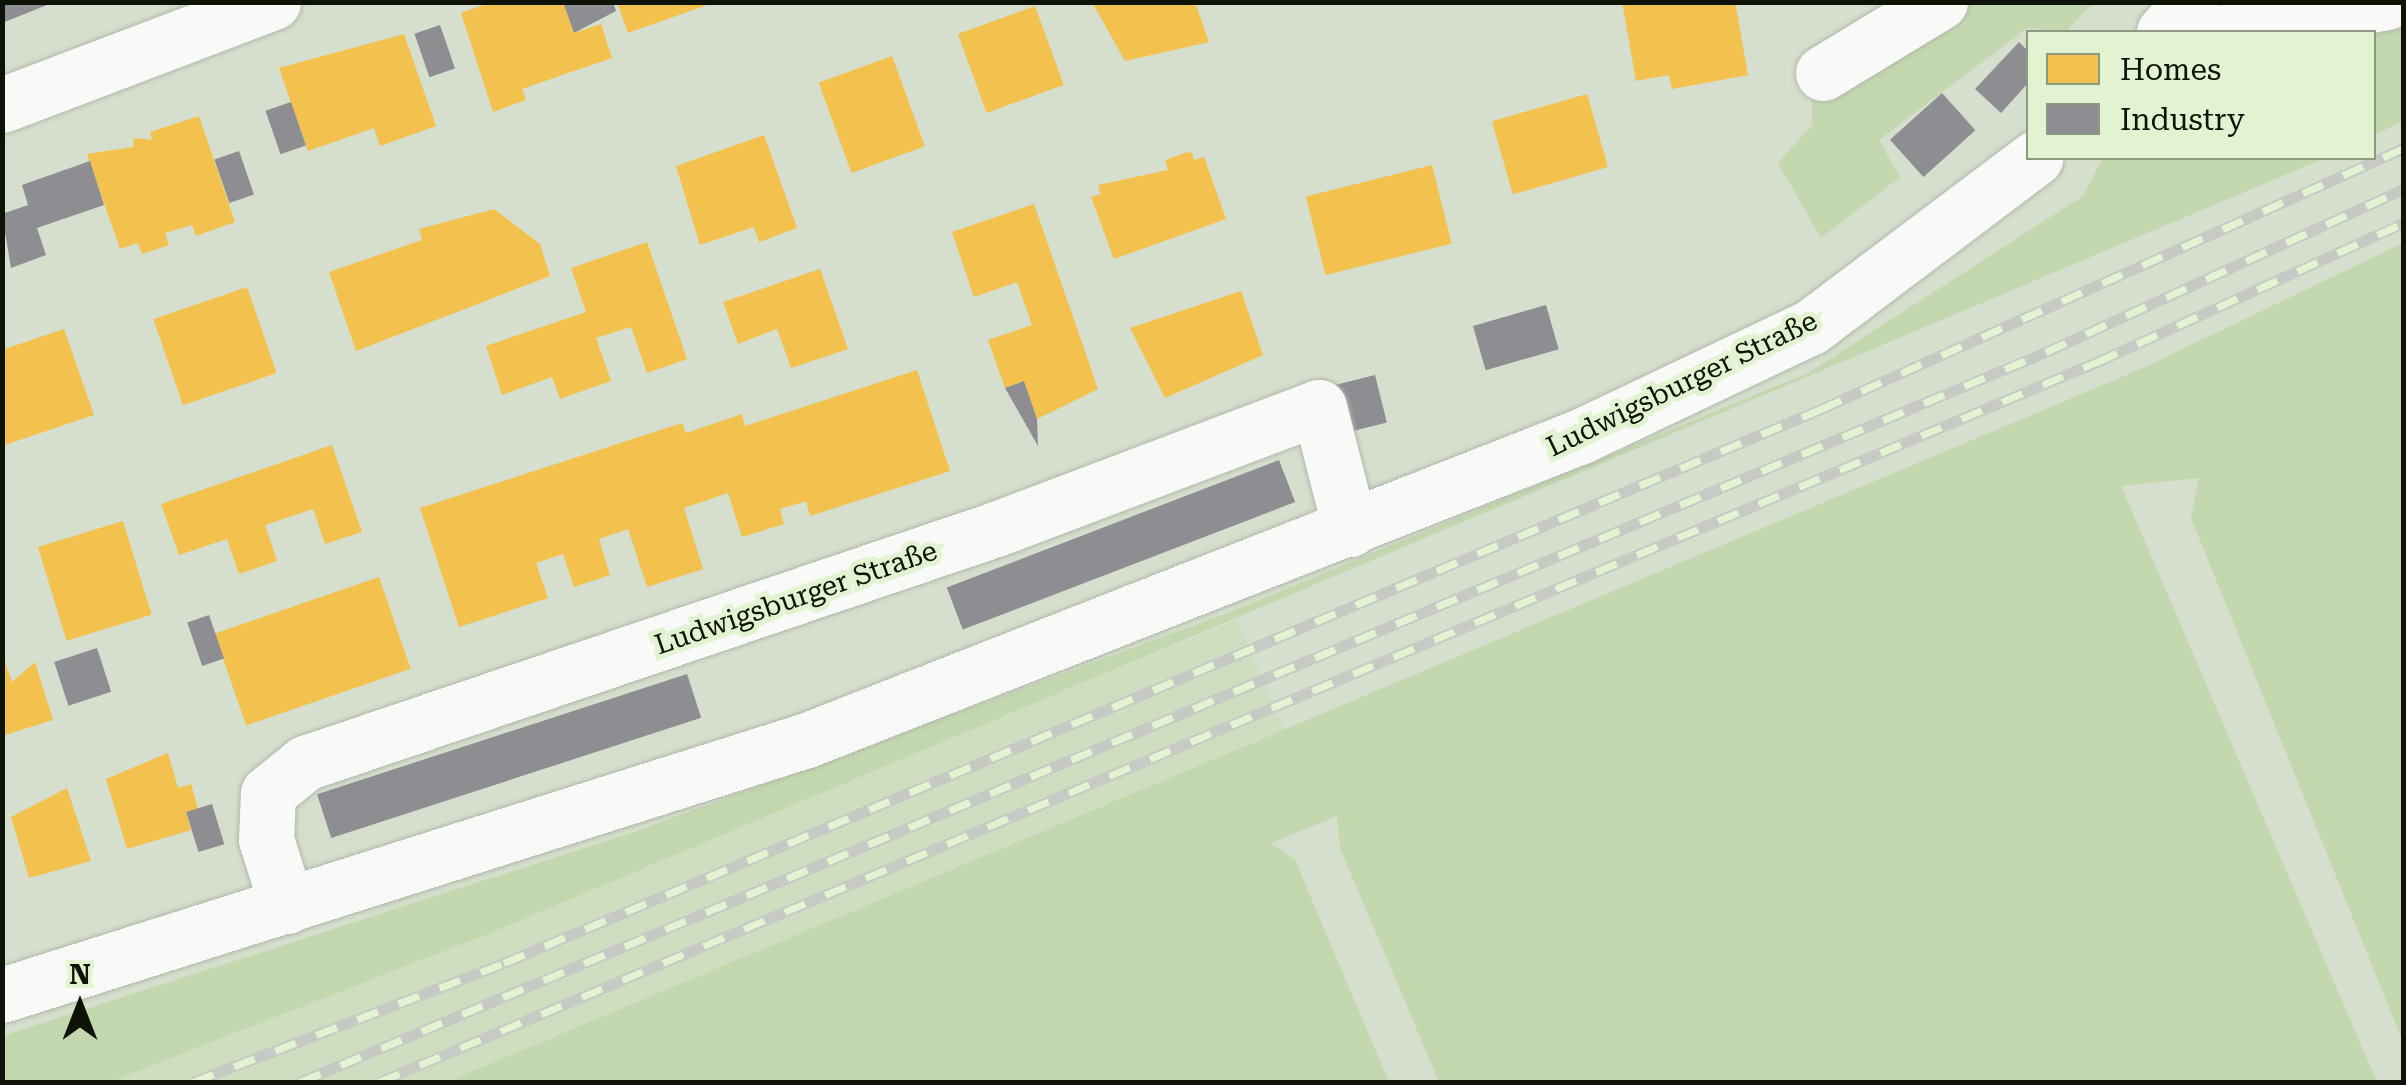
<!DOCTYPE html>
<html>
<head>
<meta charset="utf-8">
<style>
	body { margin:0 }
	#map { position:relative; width:2406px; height:1085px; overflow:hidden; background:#d6dfcd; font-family:"Roboto Serif",serif }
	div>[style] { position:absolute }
	.built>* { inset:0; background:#cfddc0 }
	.green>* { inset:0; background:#c3d8af }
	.homes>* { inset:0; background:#f2c14e; transform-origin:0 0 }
	.industry>* { inset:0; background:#8d8d92; transform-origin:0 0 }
	.roads { filter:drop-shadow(0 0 2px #b1b8aa) drop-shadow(0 0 2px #b1b8aa) }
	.minor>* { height:55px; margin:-27.5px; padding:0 27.5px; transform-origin:27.5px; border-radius:27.5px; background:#f9faf8 }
	.major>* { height:55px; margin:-27.5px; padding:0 27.5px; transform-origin:27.5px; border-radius:27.5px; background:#f9faf8 }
	.rail>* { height:11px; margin-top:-5.5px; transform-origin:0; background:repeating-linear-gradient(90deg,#e2f3d2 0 22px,#c7cac4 0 44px); box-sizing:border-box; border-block:2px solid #c7cac4 }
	span { translate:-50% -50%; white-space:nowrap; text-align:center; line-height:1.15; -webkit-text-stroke:10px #e2f3d2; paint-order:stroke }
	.street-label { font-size:28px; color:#0e1308 }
	.frame { position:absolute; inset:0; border:5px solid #0e1308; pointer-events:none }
	.legend { position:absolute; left:2026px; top:30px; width:350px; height:130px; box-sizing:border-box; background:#e2f3d2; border:2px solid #8d9981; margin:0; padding:12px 18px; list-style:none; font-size:30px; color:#0e1308 }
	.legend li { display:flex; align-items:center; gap:20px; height:50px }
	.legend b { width:50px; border:2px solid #8d9981 }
	.north { position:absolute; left:30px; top:955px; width:100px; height:100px; -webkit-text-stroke:8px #e2f3d2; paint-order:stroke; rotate:0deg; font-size:28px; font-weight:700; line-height:40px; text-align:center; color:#0e1308 }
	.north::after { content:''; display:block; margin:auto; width:35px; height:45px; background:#0e1308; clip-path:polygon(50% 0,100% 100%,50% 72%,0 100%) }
</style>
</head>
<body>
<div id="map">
	<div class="built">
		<div style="clip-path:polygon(1237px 620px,1284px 729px,447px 1082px,109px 1082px)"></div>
	</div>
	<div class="green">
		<div style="clip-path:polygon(1963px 3px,2093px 3px,2066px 32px,2027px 28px,1879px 140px,1900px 177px,1821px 238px,1778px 163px,1812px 125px,1812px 95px)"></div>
		<div style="clip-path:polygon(2183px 3px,2403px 3px,2403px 121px,2374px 135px,2374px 32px,2168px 32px)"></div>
		<div style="clip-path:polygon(2103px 158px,2325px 158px,490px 933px,109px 1082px,3px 1082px,2px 1036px,634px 832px,1225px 614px,1808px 373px,2083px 196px)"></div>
		<div style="clip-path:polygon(2403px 243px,2403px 1042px,2191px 518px,2199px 478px,2121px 486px,2377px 1082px,1439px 1082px,1340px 848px,1337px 816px,1271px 843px,1295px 860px,1389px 1082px,447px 1082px,2143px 368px)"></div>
	</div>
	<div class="homes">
		<div style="clip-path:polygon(492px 2px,563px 2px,574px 33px,601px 24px,612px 58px,522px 89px,526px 100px,493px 112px,461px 13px)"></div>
		<div style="clip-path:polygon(617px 2px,713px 2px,713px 3px,628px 33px)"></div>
		<div style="clip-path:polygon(1092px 2px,1195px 2px,1209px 42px,1125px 61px)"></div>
		<div style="clip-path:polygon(1622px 2px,1735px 2px,1748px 75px,1672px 89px,1669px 75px,1636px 81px)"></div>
		<div style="left:1035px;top:6px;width:84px;height:82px;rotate:70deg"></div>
		<div style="clip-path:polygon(404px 34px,436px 126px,380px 146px,374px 128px,308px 151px,279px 68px)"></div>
		<div style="left:892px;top:56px;width:96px;height:78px;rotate:70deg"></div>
		<div style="left:1587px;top:94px;width:76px;height:99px;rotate:74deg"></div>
		<div style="clip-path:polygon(199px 116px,235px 222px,196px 236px,192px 225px,165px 233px,169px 245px,142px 254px,138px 243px,120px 249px,87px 154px,133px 147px,134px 138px,152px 140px,150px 132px)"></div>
		<div style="clip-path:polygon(764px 135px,797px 228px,759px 242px,754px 227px,700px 245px,676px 166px)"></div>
		<div style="clip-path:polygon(1191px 151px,1194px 160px,1204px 157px,1226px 219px,1114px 259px,1091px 197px,1101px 194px,1098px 185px,1168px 170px,1165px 160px)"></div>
		<div style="left:1432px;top:165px;width:81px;height:130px;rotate:76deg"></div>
		<div style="clip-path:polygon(1034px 204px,1098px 389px,1037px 419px,1024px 381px,1005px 388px,988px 340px,1032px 325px,1017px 282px,974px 297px,952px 232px)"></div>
		<div style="clip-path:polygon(494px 209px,540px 244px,550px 276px,356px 351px,329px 272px,422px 240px,419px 229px)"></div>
		<div style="clip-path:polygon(647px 242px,687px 359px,647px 373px,631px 327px,596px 338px,611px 381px,560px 399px,552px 377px,502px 395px,486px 346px,586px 312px,571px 268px)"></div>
		<div style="clip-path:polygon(820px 269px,848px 349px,791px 368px,777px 329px,738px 344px,723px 302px)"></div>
		<div style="left:247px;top:287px;width:91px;height:99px;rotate:71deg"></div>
		<div style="clip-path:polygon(1241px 291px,1263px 355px,1165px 398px,1130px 328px)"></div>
		<div style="clip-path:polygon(64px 329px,94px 415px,2px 446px,2px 350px)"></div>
		<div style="clip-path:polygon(917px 370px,950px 471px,810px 516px,806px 501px,780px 509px,784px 524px,742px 537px,728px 493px,684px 508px,703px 569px,647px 587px,628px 529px,599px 539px,610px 575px,574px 587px,563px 554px,536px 563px,548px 598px,459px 627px,420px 508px,682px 423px,686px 433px,742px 414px,745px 426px)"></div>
		<div style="clip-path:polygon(332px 445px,362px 532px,325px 544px,313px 509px,265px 525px,277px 561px,239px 574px,227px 539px,179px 555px,161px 504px)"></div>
		<div style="left:123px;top:521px;width:98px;height:89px;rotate:73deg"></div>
		<div style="left:379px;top:577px;width:97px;height:174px;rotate:71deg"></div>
		<div style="clip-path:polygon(2px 654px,12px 682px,35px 662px,53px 720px,2px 736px)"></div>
		<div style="clip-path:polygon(168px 753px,178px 788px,191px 784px,198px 809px,186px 812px,191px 830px,127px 849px,106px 779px)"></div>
		<div style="clip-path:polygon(67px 788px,91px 861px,29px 878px,11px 817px)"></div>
	</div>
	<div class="industry">
		<div style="clip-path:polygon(2px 2px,52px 2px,52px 3px,2px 23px)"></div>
		<div style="clip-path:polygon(563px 2px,613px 2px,616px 11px,574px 33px)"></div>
		<div style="left:440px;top:25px;width:46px;height:27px;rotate:71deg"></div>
		<div style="clip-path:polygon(2019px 42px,2028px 51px,2028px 83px,2001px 113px,1975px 89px)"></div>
		<div style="left:1942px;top:93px;width:50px;height:70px;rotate:48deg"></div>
		<div style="left:291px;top:102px;width:46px;height:27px;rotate:71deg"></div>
		<div style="left:239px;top:151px;width:46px;height:26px;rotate:71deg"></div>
		<div style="clip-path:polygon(90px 161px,104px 205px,37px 228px,46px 255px,11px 268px,2px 214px,28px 205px,22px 185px)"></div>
		<div style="left:1546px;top:305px;width:46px;height:76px;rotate:74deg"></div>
		<div style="left:1375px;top:375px;width:49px;height:44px;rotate:76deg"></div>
		<div style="clip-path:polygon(1024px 381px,1037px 419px,1038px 446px,1005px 388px)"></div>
		<div style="left:1279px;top:460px;width:45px;height:356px;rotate:69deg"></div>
		<div style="left:209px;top:615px;width:46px;height:23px;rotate:71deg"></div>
		<div style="left:97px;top:648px;width:46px;height:45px;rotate:72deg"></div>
		<div style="left:687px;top:674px;width:46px;height:389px;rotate:72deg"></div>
		<div style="left:212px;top:804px;width:42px;height:27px;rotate:73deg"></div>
	</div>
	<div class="roads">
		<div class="minor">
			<div style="left:2224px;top:32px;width:166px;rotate:-10.4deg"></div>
			<div style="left:1823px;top:73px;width:137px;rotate:-31.3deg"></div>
			<div style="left:2px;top:105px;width:290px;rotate:-20.8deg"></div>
			<div style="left:287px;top:906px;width:70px;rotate:-107.4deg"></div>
			<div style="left:266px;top:839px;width:46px;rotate:-87.5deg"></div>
			<div style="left:268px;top:793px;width:48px;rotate:-39deg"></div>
			<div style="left:305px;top:763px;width:730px;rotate:-18.71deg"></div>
			<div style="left:996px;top:529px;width:345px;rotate:-20.7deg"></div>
			<div style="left:1319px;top:407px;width:126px;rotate:75.7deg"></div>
		</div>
		<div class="major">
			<div style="left:2164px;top:32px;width:40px;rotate:-48deg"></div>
			<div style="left:2px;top:995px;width:844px;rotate:-17.58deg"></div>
			<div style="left:807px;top:740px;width:832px;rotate:-21.44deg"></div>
			<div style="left:1581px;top:436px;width:255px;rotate:-25.4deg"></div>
			<div style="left:1811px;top:327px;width:281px;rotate:-37deg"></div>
		</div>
	</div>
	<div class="rail">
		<div style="left:193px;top:1082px;width:333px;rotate:-20.9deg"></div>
		<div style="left:504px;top:963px;width:1429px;rotate:-22.81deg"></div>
		<div style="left:1821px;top:409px;width:639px;rotate:-24.12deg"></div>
		<div style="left:300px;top:1082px;width:1892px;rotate:-22.69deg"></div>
		<div style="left:2046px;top:352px;width:393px;rotate:-24.5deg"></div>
		<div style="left:379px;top:1082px;width:1863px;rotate:-22.74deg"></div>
		<div style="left:2097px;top:362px;width:337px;rotate:-24.4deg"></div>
	</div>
	<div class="street-label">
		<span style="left:1682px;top:384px;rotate:-26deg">Ludwigsburger Straße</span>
		<span style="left:796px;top:598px;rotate:-19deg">Ludwigsburger Straße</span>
	</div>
	<div class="frame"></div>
	<ul class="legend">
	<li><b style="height:28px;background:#f2c14e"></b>Homes</li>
	<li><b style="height:28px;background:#8d8d92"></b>Industry</li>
	</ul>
	<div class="north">N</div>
</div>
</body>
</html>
